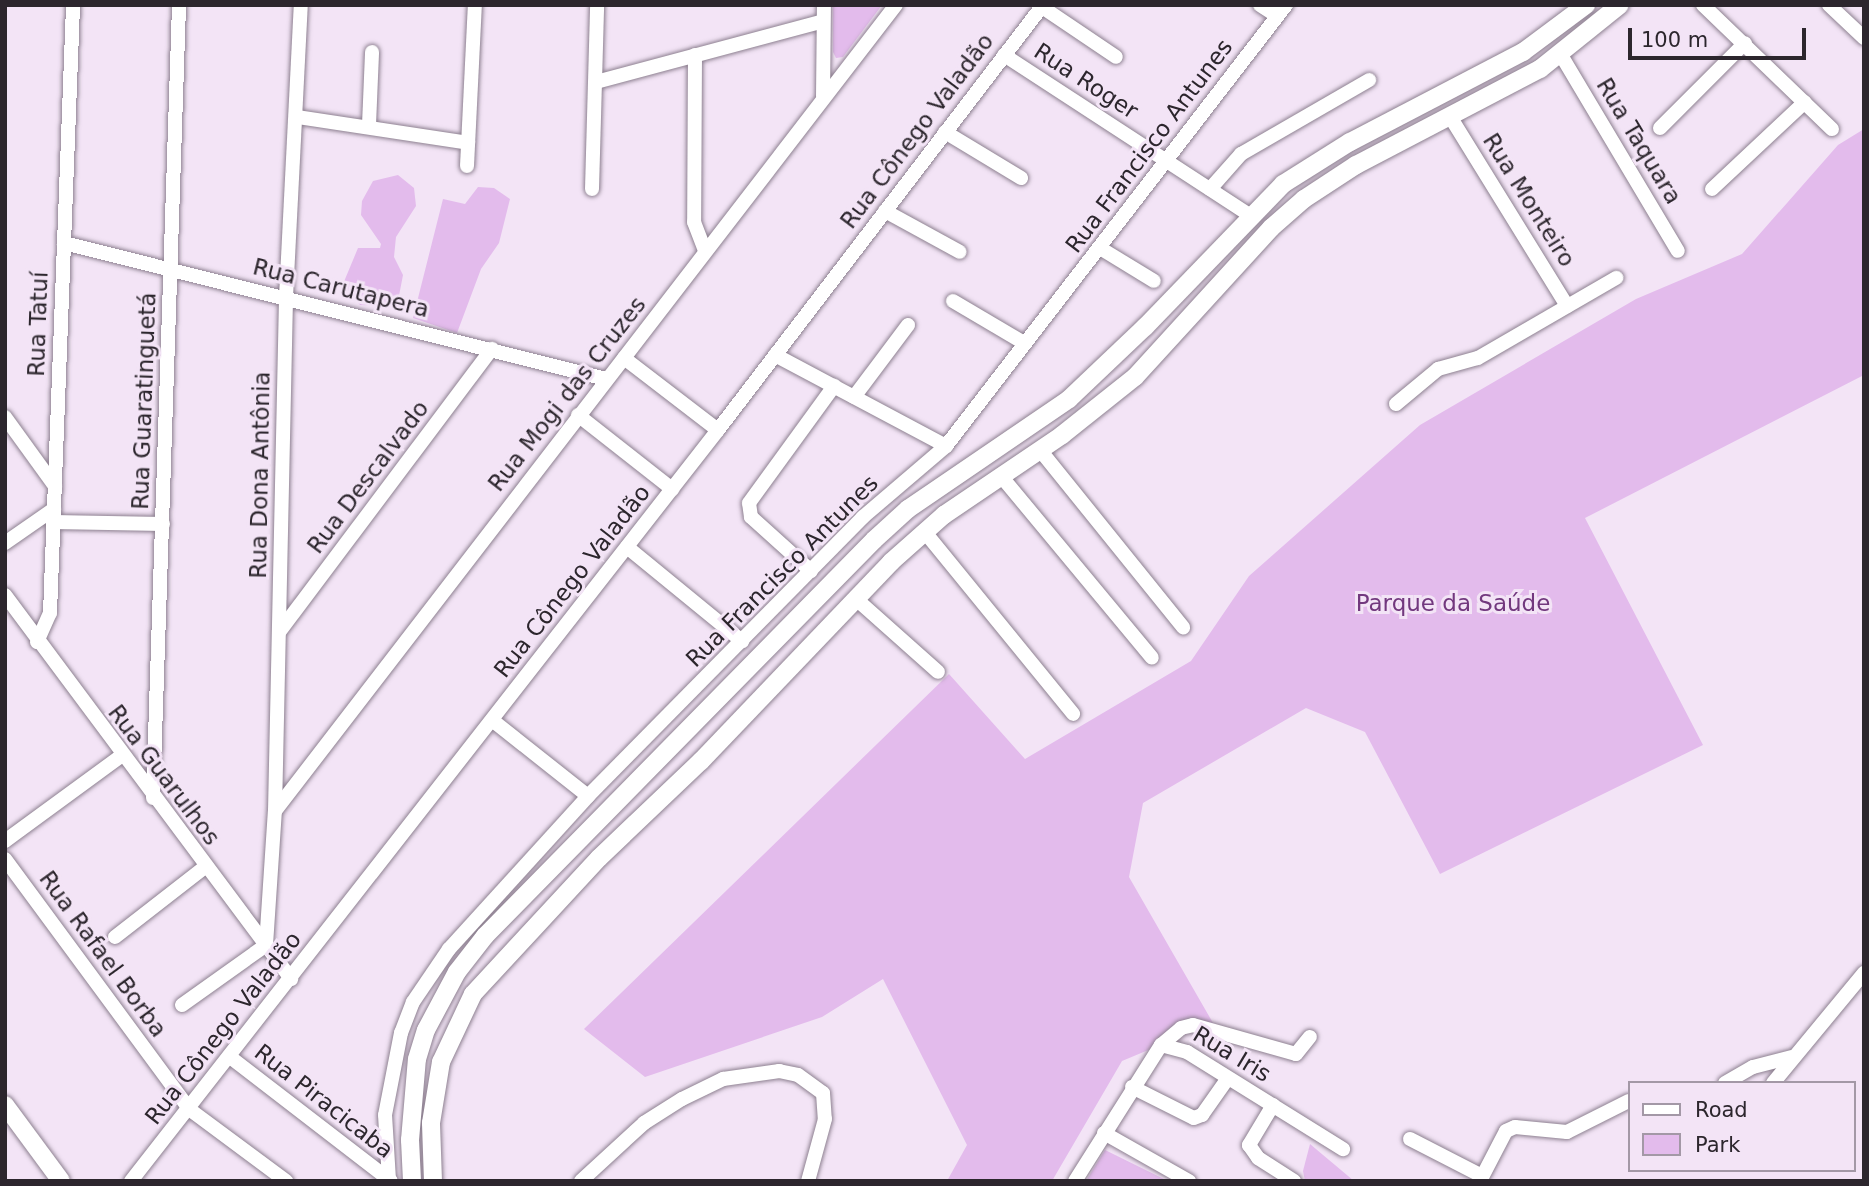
<!DOCTYPE html>
<html>
<head>
<meta charset="utf-8">
<style>
	body { margin:0 }
	#map { position:relative; width:1869px; height:1186px; overflow:hidden; background:#f3e4f6; font-family:"DejaVu Sans",sans-serif }
	div>[style] { position:absolute }
	.green>* { inset:0; background:#e3bbec }
	.roads { filter:drop-shadow(0 0 2px #8d8090) drop-shadow(0 0 2px #8d8090) }
	.minor>* { height:14px; margin:-7px; padding:0 7px; transform-origin:7px; border-radius:7px; background:#fff }
	.major>* { height:18px; margin:-9px; padding:0 9px; transform-origin:9px; border-radius:9px; background:#fff }
	span { translate:-50% -50%; white-space:nowrap; text-align:center; line-height:1.15; -webkit-text-stroke:6px #f3e4f6; paint-order:stroke }
	.street-label { font-size:23px; color:#2c262d }
	.park-label { font-size:23px; color:#72387e }
	.frame { position:absolute; inset:0; border:7px solid #2c262d; pointer-events:none }
	.legend { position:absolute; left:1628px; top:1081px; width:228px; height:91px; box-sizing:border-box; background:#f3e4f6; border:2px solid #a398a6; margin:0; padding:9px 12px; list-style:none; font-size:21px; color:#2c262d }
	.legend li { display:flex; align-items:center; gap:14px; height:35px }
	.legend b { width:35px; border:2px solid #a398a6 }
	.scale { position:absolute; left:1628px; top:28px; width:178px; height:32px; box-sizing:border-box; border:4px solid #2c262d; border-top:0; padding-left:9px; font-size:21px; line-height:24px; white-space:nowrap; color:#2c262d; -webkit-text-stroke:5px #f3e4f6; paint-order:stroke }
</style>
</head>
<body>
<div id="map">
	<div class="green">
		<div style="clip-path:polygon(833px 5px,882px 5px,843px 57px,836px 58px,833px 52px)"></div>
		<div style="clip-path:polygon(1864px 129px,1864px 375px,1585px 518px,1703px 745px,1440px 874px,1365px 732px,1306px 708px,1143px 803px,1129px 877px,1213px 1023px,1122px 1061px,1052px 1181px,947px 1181px,967px 1145px,883px 979px,822px 1017px,645px 1077px,584px 1029px,949px 674px,1025px 759px,1191px 661px,1249px 576px,1420px 425px,1636px 299px,1742px 254px,1838px 145px)"></div>
		<div style="clip-path:polygon(398px 175px,414px 188px,416px 206px,396px 237px,394px 257px,403px 275px,398px 301px,386px 306px,360px 305px,343px 284px,358px 248px,380px 248px,381px 244px,361px 215px,362px 201px,373px 181px)"></div>
		<div style="clip-path:polygon(478px 187px,494px 188px,510px 199px,499px 243px,481px 269px,457px 333px,413px 318px,443px 199px,465px 204px)"></div>
		<div style="clip-path:polygon(1310px 1144px,1354px 1181px,1305px 1181px,1303px 1171px)"></div>
		<div style="clip-path:polygon(1105px 1150px,1168px 1181px,1086px 1181px)"></div>
	</div>
	<div class="roads">
		<div class="minor">
			<div style="left:1260px;top:5px;width:20px;rotate:33deg"></div>
			<div style="left:1703px;top:5px;width:179px;rotate:43.9deg"></div>
			<div style="left:1829px;top:5px;width:48px;rotate:43.3deg"></div>
			<div style="left:1042px;top:7px;width:89px;rotate:34deg"></div>
			<div style="left:695px;top:55px;width:167px;rotate:90.3deg"></div>
			<div style="left:694px;top:222px;width:30px;rotate:69deg"></div>
			<div style="left:1004px;top:55px;width:293px;rotate:33.1deg"></div>
			<div style="left:1561px;top:55px;width:228px;rotate:59.2deg"></div>
			<div style="left:596px;top:82px;width:235px;rotate:-15deg"></div>
			<div style="left:823px;top:96px;width:91px;rotate:-89.4deg"></div>
			<div style="left:297px;top:117px;width:173px;rotate:8.6deg"></div>
			<div style="left:1451px;top:118px;width:221px;rotate:58.3deg"></div>
			<div style="left:369px;top:125px;width:73px;rotate:-87.6deg"></div>
			<div style="left:1660px;top:128px;width:120px;rotate:-45deg"></div>
			<div style="left:945px;top:132px;width:89px;rotate:31.2deg"></div>
			<div style="left:467px;top:166px;width:161px;rotate:-87.2deg"></div>
			<div style="left:592px;top:189px;width:184px;rotate:-88.4deg"></div>
			<div style="left:1210px;top:189px;width:47px;rotate:-48.5deg"></div>
			<div style="left:1241px;top:154px;width:148px;rotate:-30deg"></div>
			<div style="left:1712px;top:189px;width:127px;rotate:-43.1deg"></div>
			<div style="left:885px;top:211px;width:85px;rotate:28.7deg"></div>
			<div style="left:64px;top:243px;width:559px;rotate:14.09deg"></div>
			<div style="left:1100px;top:248px;width:63px;rotate:31.4deg"></div>
			<div style="left:953px;top:301px;width:82px;rotate:30.6deg"></div>
			<div style="left:775px;top:355px;width:194px;rotate:28deg"></div>
			<div style="left:624px;top:358px;width:118px;rotate:37.5deg"></div>
			<div style="left:854px;top:397px;width:90px;rotate:-53.1deg"></div>
			<div style="left:1396px;top:404px;width:55px;rotate:-39.8deg"></div>
			<div style="left:1438px;top:369px;width:41px;rotate:-15.4deg"></div>
			<div style="left:1478px;top:358px;width:160px;rotate:-30.1deg"></div>
			<div style="left:578px;top:415px;width:120px;rotate:38.2deg"></div>
			<div style="left:5px;top:417px;width:85px;rotate:54.1deg"></div>
			<div style="left:1040px;top:450px;width:228px;rotate:51.1deg"></div>
			<div style="left:1001px;top:476px;width:236px;rotate:50.3deg"></div>
			<div style="left:53px;top:522px;width:110px;rotate:1deg"></div>
			<div style="left:924px;top:531px;width:236px;rotate:50.8deg"></div>
			<div style="left:5px;top:543px;width:60px;rotate:-34.8deg"></div>
			<div style="left:627px;top:547px;width:149px;rotate:39.3deg"></div>
			<div style="left:811px;top:571px;width:81px;rotate:-138deg"></div>
			<div style="left:751px;top:517px;width:14px;rotate:-98deg"></div>
			<div style="left:749px;top:503px;width:145px;rotate:-54deg"></div>
			<div style="left:5px;top:595px;width:479px;rotate:53.3deg"></div>
			<div style="left:855px;top:598px;width:111px;rotate:41.7deg"></div>
			<div style="left:280px;top:631px;width:353px;rotate:-53.1deg"></div>
			<div style="left:37px;top:642px;width:32px;rotate:-66deg"></div>
			<div style="left:50px;top:613px;width:608px;rotate:-87.83deg"></div>
			<div style="left:492px;top:720px;width:122px;rotate:38.4deg"></div>
			<div style="left:153px;top:798px;width:793px;rotate:-88.12deg"></div>
			<div style="left:275px;top:811px;width:1017px;rotate:-52.39deg"></div>
			<div style="left:5px;top:841px;width:144px;rotate:-36.2deg"></div>
			<div style="left:5px;top:859px;width:310px;rotate:53.6deg"></div>
			<div style="left:189px;top:1109px;width:121px;rotate:36.6deg"></div>
			<div style="left:115px;top:937px;width:114px;rotate:-37.9deg"></div>
			<div style="left:182px;top:1005px;width:103px;rotate:-35.5deg"></div>
			<div style="left:266px;top:945px;width:134px;rotate:-86.2deg"></div>
			<div style="left:275px;top:811px;width:514px;rotate:-88.77deg"></div>
			<div style="left:286px;top:297px;width:292px;rotate:-87.1deg"></div>
			<div style="left:1161px;top:1045px;width:26px;rotate:-40deg"></div>
			<div style="left:1181px;top:1028px;width:12px;rotate:-14deg"></div>
			<div style="left:1193px;top:1025px;width:107px;rotate:15.7deg"></div>
			<div style="left:1296px;top:1054px;width:22px;rotate:-51deg"></div>
			<div style="left:230px;top:1057px;width:203px;rotate:37.6deg"></div>
			<div style="left:1725px;top:1083px;width:32px;rotate:-30deg"></div>
			<div style="left:1753px;top:1067px;width:40px;rotate:-14.4deg"></div>
			<div style="left:1773px;top:1083px;width:143px;rotate:-50.4deg"></div>
			<div style="left:1132px;top:1087px;width:69px;rotate:26.6deg"></div>
			<div style="left:1194px;top:1118px;width:9px;rotate:-21deg"></div>
			<div style="left:1202px;top:1115px;width:45px;rotate:-54.9deg"></div>
			<div style="left:1273px;top:1105px;width:47px;rotate:121deg"></div>
			<div style="left:1249px;top:1145px;width:16px;rotate:55deg"></div>
			<div style="left:1258px;top:1158px;width:43px;rotate:32.6deg"></div>
			<div style="left:1104px;top:1133px;width:98px;rotate:29.5deg"></div>
			<div style="left:1410px;top:1139px;width:81px;rotate:27.2deg"></div>
			<div style="left:389px;top:1180px;width:65px;rotate:-93.5deg"></div>
			<div style="left:385px;top:1115px;width:84px;rotate:-79deg"></div>
			<div style="left:401px;top:1033px;width:33px;rotate:-69deg"></div>
			<div style="left:413px;top:1002px;width:64px;rotate:-55.8deg"></div>
			<div style="left:449px;top:949px;width:207px;rotate:-47.7deg"></div>
			<div style="left:588px;top:796px;width:392px;rotate:-45.4deg"></div>
			<div style="left:863px;top:517px;width:109px;rotate:-40.5deg"></div>
			<div style="left:946px;top:446px;width:557px;rotate:-52.37deg"></div>
			<div style="left:131px;top:1181px;width:953px;rotate:-51.99deg"></div>
			<div style="left:718px;top:430px;width:535px;rotate:-52.59deg"></div>
			<div style="left:581px;top:1181px;width:86px;rotate:-42.6deg"></div>
			<div style="left:644px;top:1123px;width:45px;rotate:-32.3deg"></div>
			<div style="left:682px;top:1099px;width:46px;rotate:-26deg"></div>
			<div style="left:723px;top:1079px;width:57px;rotate:-8.1deg"></div>
			<div style="left:779px;top:1071px;width:19px;rotate:12deg"></div>
			<div style="left:798px;top:1075px;width:31px;rotate:36deg"></div>
			<div style="left:823px;top:1093px;width:26px;rotate:86deg"></div>
			<div style="left:825px;top:1119px;width:64px;rotate:105.3deg"></div>
			<div style="left:1075px;top:1181px;width:161px;rotate:-57.7deg"></div>
			<div style="left:1161px;top:1045px;width:27px;rotate:15deg"></div>
			<div style="left:1187px;top:1052px;width:184px;rotate:31.9deg"></div>
			<div style="left:1480px;top:1181px;width:56px;rotate:-62.5deg"></div>
			<div style="left:1506px;top:1131px;width:10px;rotate:-24deg"></div>
			<div style="left:1515px;top:1127px;width:52px;rotate:5.5deg"></div>
			<div style="left:1567px;top:1132px;width:69px;rotate:-26.6deg"></div>
		</div>
		<div class="major">
			<div style="left:5px;top:1105px;width:94px;rotate:53.6deg"></div>
			<div style="left:412px;top:1181px;width:41px;rotate:-92.8deg"></div>
			<div style="left:410px;top:1140px;width:81px;rotate:-85.1deg"></div>
			<div style="left:417px;top:1059px;width:30px;rotate:-73deg"></div>
			<div style="left:426px;top:1030px;width:66px;rotate:-61.9deg"></div>
			<div style="left:457px;top:972px;width:46px;rotate:-52.1deg"></div>
			<div style="left:485px;top:936px;width:555px;rotate:-45.51deg"></div>
			<div style="left:874px;top:540px;width:46px;rotate:-42.4deg"></div>
			<div style="left:908px;top:509px;width:195px;rotate:-34.3deg"></div>
			<div style="left:1069px;top:399px;width:105px;rotate:-43.5deg"></div>
			<div style="left:1145px;top:327px;width:199px;rotate:-46deg"></div>
			<div style="left:1283px;top:184px;width:79px;rotate:-32.1deg"></div>
			<div style="left:1350px;top:142px;width:195px;rotate:-27.5deg"></div>
			<div style="left:1523px;top:52px;width:79px;rotate:-36.7deg"></div>
			<div style="left:433px;top:1181px;width:58px;rotate:-92deg"></div>
			<div style="left:431px;top:1123px;width:62px;rotate:-80.7deg"></div>
			<div style="left:441px;top:1062px;width:75px;rotate:-64.8deg"></div>
			<div style="left:473px;top:994px;width:185px;rotate:-47.2deg"></div>
			<div style="left:599px;top:858px;width:141px;rotate:-43.6deg"></div>
			<div style="left:701px;top:761px;width:275px;rotate:-46.3deg"></div>
			<div style="left:891px;top:562px;width:71px;rotate:-41.6deg"></div>
			<div style="left:944px;top:515px;width:143px;rotate:-34.1deg"></div>
			<div style="left:1062px;top:435px;width:93px;rotate:-38.5deg"></div>
			<div style="left:1135px;top:377px;width:202px;rotate:-47.6deg"></div>
			<div style="left:1271px;top:228px;width:44px;rotate:-41.3deg"></div>
			<div style="left:1304px;top:199px;width:62px;rotate:-33.2deg"></div>
			<div style="left:1356px;top:165px;width:208px;rotate:-27.6deg"></div>
			<div style="left:1540px;top:69px;width:102px;rotate:-38.7deg"></div>
		</div>
	</div>
	<div class="street-label">
		<span style="left:1086px;top:81px;rotate:33deg">Rua Roger</span>
		<span style="left:917px;top:131px;rotate:-53deg">Rua Cônego Valadão</span>
		<span style="left:1639px;top:141px;rotate:59deg">Rua Taquara</span>
		<span style="left:1149px;top:146px;rotate:-53deg">Rua Francisco Antunes</span>
		<span style="left:1529px;top:200px;rotate:58deg">Rua Monteiro</span>
		<span style="left:341px;top:288px;rotate:14deg">Rua Carutapera</span>
		<span style="left:38px;top:324px;rotate:-88deg">Rua Tatuí</span>
		<span style="left:567px;top:394px;rotate:-52deg">Rua Mogi das Cruzes</span>
		<span style="left:144px;top:401px;rotate:-88deg">Rua Guaratinguetá</span>
		<span style="left:260px;top:475px;rotate:-89deg">Rua Dona Antônia</span>
		<span style="left:368px;top:477px;rotate:-53deg">Rua Descalvado</span>
		<span style="left:782px;top:571px;rotate:-45deg">Rua Francisco Antunes</span>
		<span style="left:572px;top:581px;rotate:-52deg">Rua Cônego Valadão</span>
		<span style="left:164px;top:775px;rotate:53deg">Rua Guarulhos</span>
		<span style="left:103px;top:954px;rotate:54deg">Rua Rafael Borba</span>
		<span style="left:223px;top:1028px;rotate:-52deg">Rua Cônego Valadão</span>
		<span style="left:1232px;top:1054px;rotate:31deg">Rua Iris</span>
		<span style="left:324px;top:1101px;rotate:38deg">Rua Piracicaba</span>
	</div>
	<div class="park-label">
		<span style="left:1453px;top:603px">Parque da Saúde</span>
	</div>
	<div class="frame"></div>
	<ul class="legend">
	<li><b style="height:9px;background:#fff"></b>Road</li>
	<li><b style="height:19px;background:#e3bbec"></b>Park</li>
	</ul>
	<div class="scale">100 m</div>
</div>
</body>
</html>
